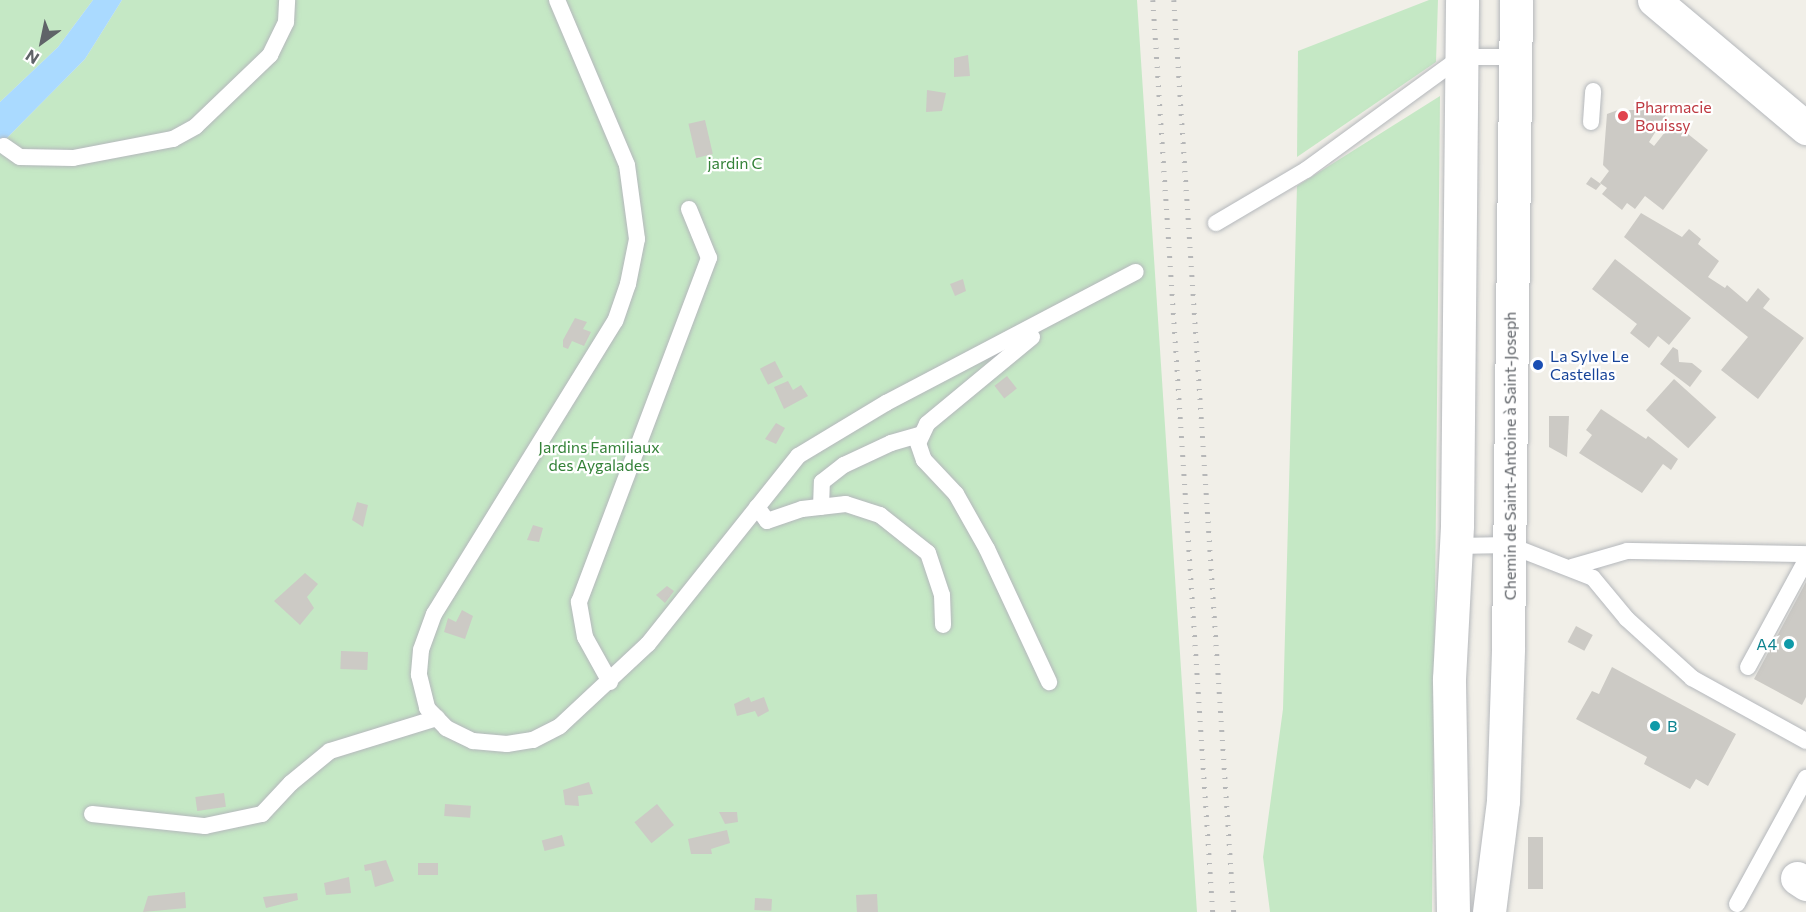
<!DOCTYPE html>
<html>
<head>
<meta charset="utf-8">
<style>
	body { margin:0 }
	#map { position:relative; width:1806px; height:912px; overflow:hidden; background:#f1efe8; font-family:Commissioner,sans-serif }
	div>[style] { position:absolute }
	.green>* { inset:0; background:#c5e8c5 }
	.water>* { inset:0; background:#aadaff }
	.building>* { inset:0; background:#cccac5; transform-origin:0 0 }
	.roads { filter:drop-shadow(0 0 2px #b5b8bc) drop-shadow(0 0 2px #b5b8bc) }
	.service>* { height:16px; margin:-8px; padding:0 8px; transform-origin:8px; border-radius:8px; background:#fff }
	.minor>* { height:33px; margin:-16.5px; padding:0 16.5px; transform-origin:16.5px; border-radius:16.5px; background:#fff }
	.secondary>* { height:33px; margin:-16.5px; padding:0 16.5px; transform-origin:16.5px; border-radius:16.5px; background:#fff }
	.rail>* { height:4.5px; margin-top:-2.25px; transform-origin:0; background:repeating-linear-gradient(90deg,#b6b7b8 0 1.5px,transparent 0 9.5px) }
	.dots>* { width:16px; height:16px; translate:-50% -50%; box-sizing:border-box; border:3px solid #fff; border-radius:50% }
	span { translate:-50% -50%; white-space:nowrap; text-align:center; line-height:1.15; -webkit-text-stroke:4.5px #fff; paint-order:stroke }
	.health-label { font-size:16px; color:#be3a42 }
	.left { translate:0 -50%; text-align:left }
	.park-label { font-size:16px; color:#348238 }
	.transit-label { font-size:16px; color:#164399 }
	.street-label { font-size:16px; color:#5f6368 }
	.culture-label { font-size:16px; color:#0d838f }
	.right { translate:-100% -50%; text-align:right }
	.north { position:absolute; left:12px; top:12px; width:60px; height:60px; -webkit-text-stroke:4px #fff; paint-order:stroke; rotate:213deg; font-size:16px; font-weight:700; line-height:24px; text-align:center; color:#5f6368 }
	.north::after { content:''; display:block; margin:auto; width:21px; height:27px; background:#5f6368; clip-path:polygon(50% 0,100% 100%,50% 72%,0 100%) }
</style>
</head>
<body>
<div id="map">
	<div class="green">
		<div style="clip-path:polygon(0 0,93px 0,58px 47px,0 102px)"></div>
		<div style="clip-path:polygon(122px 0,1137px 0,1197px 912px,0 912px,0 145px,85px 59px)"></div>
		<div style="clip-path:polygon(1429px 0,1438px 0,1436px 62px,1297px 157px,1298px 51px)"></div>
		<div style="clip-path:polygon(1440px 96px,1432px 912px,1270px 912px,1263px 857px,1283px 709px,1297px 186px)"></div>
	</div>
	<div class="water">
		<div style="clip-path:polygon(93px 0,122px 0,85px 59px,0 145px,0 102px,58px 47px)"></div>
	</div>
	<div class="building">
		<div style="clip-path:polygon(968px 55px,970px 76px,954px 77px,954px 58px)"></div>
		<div style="clip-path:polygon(927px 90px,946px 93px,942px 111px,926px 112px)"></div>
		<div style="clip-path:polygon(1640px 107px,1666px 115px,1649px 142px,1654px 146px,1673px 122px,1708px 150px,1663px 210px,1645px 196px,1635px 209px,1627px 203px,1622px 210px,1602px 194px,1607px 188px,1600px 183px,1609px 171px,1603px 165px,1607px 114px,1618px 110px,1638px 110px)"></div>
		<div style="left:705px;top:120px;width:35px;height:17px;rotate:77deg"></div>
		<div style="clip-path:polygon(1591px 177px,1601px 184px,1596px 190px,1586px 184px)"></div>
		<div style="clip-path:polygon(1641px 213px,1682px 237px,1689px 229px,1701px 239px,1698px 244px,1719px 261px,1708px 277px,1725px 288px,1727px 285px,1747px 302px,1758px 288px,1770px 299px,1763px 308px,1804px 338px,1758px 399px,1721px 370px,1748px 337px,1624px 237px)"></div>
		<div style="clip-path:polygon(1615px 259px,1691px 318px,1669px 345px,1658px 336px,1649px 348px,1630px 333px,1637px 324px,1592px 289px)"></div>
		<div style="clip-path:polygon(963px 279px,966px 291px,955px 296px,950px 284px)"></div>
		<div style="clip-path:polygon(575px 318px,587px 322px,583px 329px,591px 332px,584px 346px,572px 341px,568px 349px,563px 347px,563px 340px)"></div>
		<div style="clip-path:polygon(1673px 347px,1678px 350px,1679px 362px,1692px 363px,1702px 371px,1690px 387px,1660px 364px)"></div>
		<div style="left:775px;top:361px;width:18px;height:17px;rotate:63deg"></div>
		<div style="left:1007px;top:376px;width:16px;height:16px;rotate:52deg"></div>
		<div style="left:1674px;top:379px;width:57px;height:42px;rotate:42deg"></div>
		<div style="clip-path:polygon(788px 381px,793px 390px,801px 385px,808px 396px,784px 409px,774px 387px)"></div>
		<div style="clip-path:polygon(1601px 409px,1646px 439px,1648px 436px,1678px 459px,1671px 470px,1663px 464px,1642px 493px,1579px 453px,1592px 435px,1586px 430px)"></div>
		<div style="clip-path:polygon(1549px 416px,1569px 416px,1567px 457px,1549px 447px)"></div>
		<div style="clip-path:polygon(776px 423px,785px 428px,776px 444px,765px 439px)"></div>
		<div style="clip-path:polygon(357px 502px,368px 505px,363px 527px,352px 520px)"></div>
		<div style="clip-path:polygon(533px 525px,543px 528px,539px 542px,527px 540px)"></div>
		<div style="clip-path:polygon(305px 573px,318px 584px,307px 597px,314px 608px,300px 625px,274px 601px)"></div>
		<div style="clip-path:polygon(1806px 582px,1806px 697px,1802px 705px,1754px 679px)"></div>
		<div style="clip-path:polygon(667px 586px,674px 591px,665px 603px,656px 595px)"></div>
		<div style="clip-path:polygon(462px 610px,473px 616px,465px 639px,444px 632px,448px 618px,456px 622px)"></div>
		<div style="left:1576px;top:626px;width:19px;height:18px;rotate:28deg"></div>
		<div style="left:341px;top:651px;width:27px;height:18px;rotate:2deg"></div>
		<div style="clip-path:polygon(1612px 667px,1736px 734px,1708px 786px,1696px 779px,1690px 789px,1644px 764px,1647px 757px,1576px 719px,1592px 691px,1599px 694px)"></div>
		<div style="clip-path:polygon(749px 697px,751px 702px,764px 697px,769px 711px,758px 717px,755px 711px,737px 716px,734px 704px)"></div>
		<div style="clip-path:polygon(589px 782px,593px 794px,578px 796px,579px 806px,565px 805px,563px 790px)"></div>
		<div style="left:224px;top:793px;width:14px;height:29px;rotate:82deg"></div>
		<div style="left:445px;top:804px;width:26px;height:12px;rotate:4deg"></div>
		<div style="left:657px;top:804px;width:27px;height:29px;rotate:51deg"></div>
		<div style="clip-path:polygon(719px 812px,737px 812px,738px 822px,725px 824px)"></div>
		<div style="clip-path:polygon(727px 830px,730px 843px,711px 849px,712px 854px,691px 854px,688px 839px)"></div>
		<div style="left:562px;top:835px;width:11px;height:21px;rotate:75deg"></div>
		<div style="left:1528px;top:837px;width:15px;height:52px"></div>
		<div style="clip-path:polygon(386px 860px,394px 881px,375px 887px,371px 870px,365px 871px,364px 865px)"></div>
		<div style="left:418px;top:863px;width:20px;height:12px"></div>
		<div style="clip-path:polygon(349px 877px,351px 893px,326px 895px,324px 883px)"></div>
		<div style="clip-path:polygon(185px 892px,186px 908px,143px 912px,148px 896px)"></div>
		<div style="clip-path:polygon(297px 893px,298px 900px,266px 908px,263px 897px)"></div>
		<div style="left:877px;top:894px;width:18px;height:21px;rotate:87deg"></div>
		<div style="left:755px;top:898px;width:17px;height:12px;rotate:3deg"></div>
	</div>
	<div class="roads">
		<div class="service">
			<div style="left:557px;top:0;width:179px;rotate:67deg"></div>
			<div style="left:627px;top:165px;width:75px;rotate:82.3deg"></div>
			<div style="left:637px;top:239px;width:46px;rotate:101.3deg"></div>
			<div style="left:628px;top:284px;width:39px;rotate:109deg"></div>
			<div style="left:615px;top:321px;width:344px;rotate:121.7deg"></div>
			<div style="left:434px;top:614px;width:38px;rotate:110deg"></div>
			<div style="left:421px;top:650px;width:25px;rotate:95deg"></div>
			<div style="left:419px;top:675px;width:34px;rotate:76deg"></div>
			<div style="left:427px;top:708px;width:28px;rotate:46deg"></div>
			<div style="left:446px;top:728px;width:30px;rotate:26deg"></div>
			<div style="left:473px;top:741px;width:34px;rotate:5deg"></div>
			<div style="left:507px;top:744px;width:26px;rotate:-9deg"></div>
			<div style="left:533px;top:740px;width:30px;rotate:-27deg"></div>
			<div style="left:560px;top:726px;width:120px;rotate:-43deg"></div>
			<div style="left:648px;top:644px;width:241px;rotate:-51.4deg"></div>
			<div style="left:798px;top:456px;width:103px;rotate:-31.1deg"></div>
			<div style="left:886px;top:403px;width:282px;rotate:-27.7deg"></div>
			<div style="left:1591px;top:122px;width:31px;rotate:-86deg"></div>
			<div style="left:4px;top:146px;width:19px;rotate:35deg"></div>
			<div style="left:20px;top:157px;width:53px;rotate:1.1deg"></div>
			<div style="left:73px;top:158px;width:102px;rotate:-10.8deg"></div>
			<div style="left:173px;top:139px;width:26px;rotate:-29deg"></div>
			<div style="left:196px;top:126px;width:103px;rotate:-43.8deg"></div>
			<div style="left:270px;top:55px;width:37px;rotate:-64deg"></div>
			<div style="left:286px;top:22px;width:22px;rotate:-87deg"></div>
			<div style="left:1216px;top:223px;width:104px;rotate:-30.5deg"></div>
			<div style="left:1306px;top:170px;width:192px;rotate:-36.1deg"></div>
			<div style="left:1461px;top:57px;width:56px"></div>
			<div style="left:1032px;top:337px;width:136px;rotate:140.4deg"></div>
			<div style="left:927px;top:424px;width:21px;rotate:115deg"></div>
			<div style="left:918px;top:443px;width:18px;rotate:71deg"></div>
			<div style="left:924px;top:460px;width:47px;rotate:46.7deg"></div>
			<div style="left:956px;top:494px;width:63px;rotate:60.6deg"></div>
			<div style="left:987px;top:549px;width:147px;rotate:65deg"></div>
			<div style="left:757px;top:507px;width:17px;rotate:54deg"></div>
			<div style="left:767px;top:521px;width:37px;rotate:-19deg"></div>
			<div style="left:802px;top:509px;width:44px;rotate:-6.5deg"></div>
			<div style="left:846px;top:504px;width:36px;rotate:18deg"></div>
			<div style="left:880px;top:515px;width:61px;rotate:38.4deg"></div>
			<div style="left:928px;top:553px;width:44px;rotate:71.6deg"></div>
			<div style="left:942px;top:595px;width:30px;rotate:88deg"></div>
			<div style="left:821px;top:507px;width:25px;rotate:-88deg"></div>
			<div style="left:822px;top:482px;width:28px;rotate:-38deg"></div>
			<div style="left:844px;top:465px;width:52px;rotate:-25.1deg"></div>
			<div style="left:891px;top:443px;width:32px;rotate:-16deg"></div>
			<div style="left:1456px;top:546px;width:53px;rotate:-1.1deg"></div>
			<div style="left:1509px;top:545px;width:90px;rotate:21.4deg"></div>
			<div style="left:1593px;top:578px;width:53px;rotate:50.3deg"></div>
			<div style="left:1627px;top:619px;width:88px;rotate:42.2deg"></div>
			<div style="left:1692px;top:678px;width:130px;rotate:28.9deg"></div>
			<div style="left:1572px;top:567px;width:57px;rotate:-16.2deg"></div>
			<div style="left:1627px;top:551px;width:179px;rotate:1deg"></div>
			<div style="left:1748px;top:667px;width:122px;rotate:-61.5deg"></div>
			<div style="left:610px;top:682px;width:51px;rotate:-119.1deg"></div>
			<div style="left:585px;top:637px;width:36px;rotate:-100deg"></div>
			<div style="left:579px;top:602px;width:368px;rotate:-69.3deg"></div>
			<div style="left:709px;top:258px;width:53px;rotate:-112.2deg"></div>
			<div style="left:92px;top:814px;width:114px;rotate:6.1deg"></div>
			<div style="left:205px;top:826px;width:58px;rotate:-11.9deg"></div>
			<div style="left:262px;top:814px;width:42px;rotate:-46.9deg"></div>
			<div style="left:291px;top:783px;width:50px;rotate:-39.4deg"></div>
			<div style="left:330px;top:751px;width:112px;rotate:-17.1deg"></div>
			<div style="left:1737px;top:904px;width:144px;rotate:-61.3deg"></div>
		</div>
		<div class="minor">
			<div style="left:1654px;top:0;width:199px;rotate:40.1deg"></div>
			<div style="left:1797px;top:878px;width:11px;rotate:34deg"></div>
		</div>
		<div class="secondary">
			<div style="left:1453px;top:912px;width:233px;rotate:-91deg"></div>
			<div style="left:1449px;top:679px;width:154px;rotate:-87deg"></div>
			<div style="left:1457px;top:525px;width:525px;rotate:-89.45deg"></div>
			<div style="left:1489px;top:912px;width:112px;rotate:-82.8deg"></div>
			<div style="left:1503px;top:801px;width:154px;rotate:-88.1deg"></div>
			<div style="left:1508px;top:647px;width:647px;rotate:-89.29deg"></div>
		</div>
	</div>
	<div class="rail">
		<div style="left:1153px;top:0;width:914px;rotate:86.24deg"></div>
		<div style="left:1174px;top:0;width:914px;rotate:86.24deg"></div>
	</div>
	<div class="dots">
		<div style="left:1623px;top:116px;background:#e0444e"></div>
		<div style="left:1538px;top:365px;background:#1a4fb4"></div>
		<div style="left:1789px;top:644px;background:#0f9aa8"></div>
		<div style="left:1655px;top:726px;background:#0f9aa8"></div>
	</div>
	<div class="health-label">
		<span class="left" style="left:1635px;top:116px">Pharmacie<br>Bouissy</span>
	</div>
	<div class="park-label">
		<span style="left:735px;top:163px">jardin C</span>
		<span style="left:599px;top:456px">Jardins Familiaux<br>des Aygalades</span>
	</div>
	<div class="transit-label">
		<span class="left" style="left:1550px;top:365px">La Sylve Le<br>Castellas</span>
	</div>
	<div class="street-label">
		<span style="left:1510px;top:456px;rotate:-90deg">Chemin de Saint-Antoine à Saint-Joseph</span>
	</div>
	<div class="culture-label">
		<span class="right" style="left:1777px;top:644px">A4</span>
		<span class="left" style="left:1667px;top:726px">B</span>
	</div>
	<div class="north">N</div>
</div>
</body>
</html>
